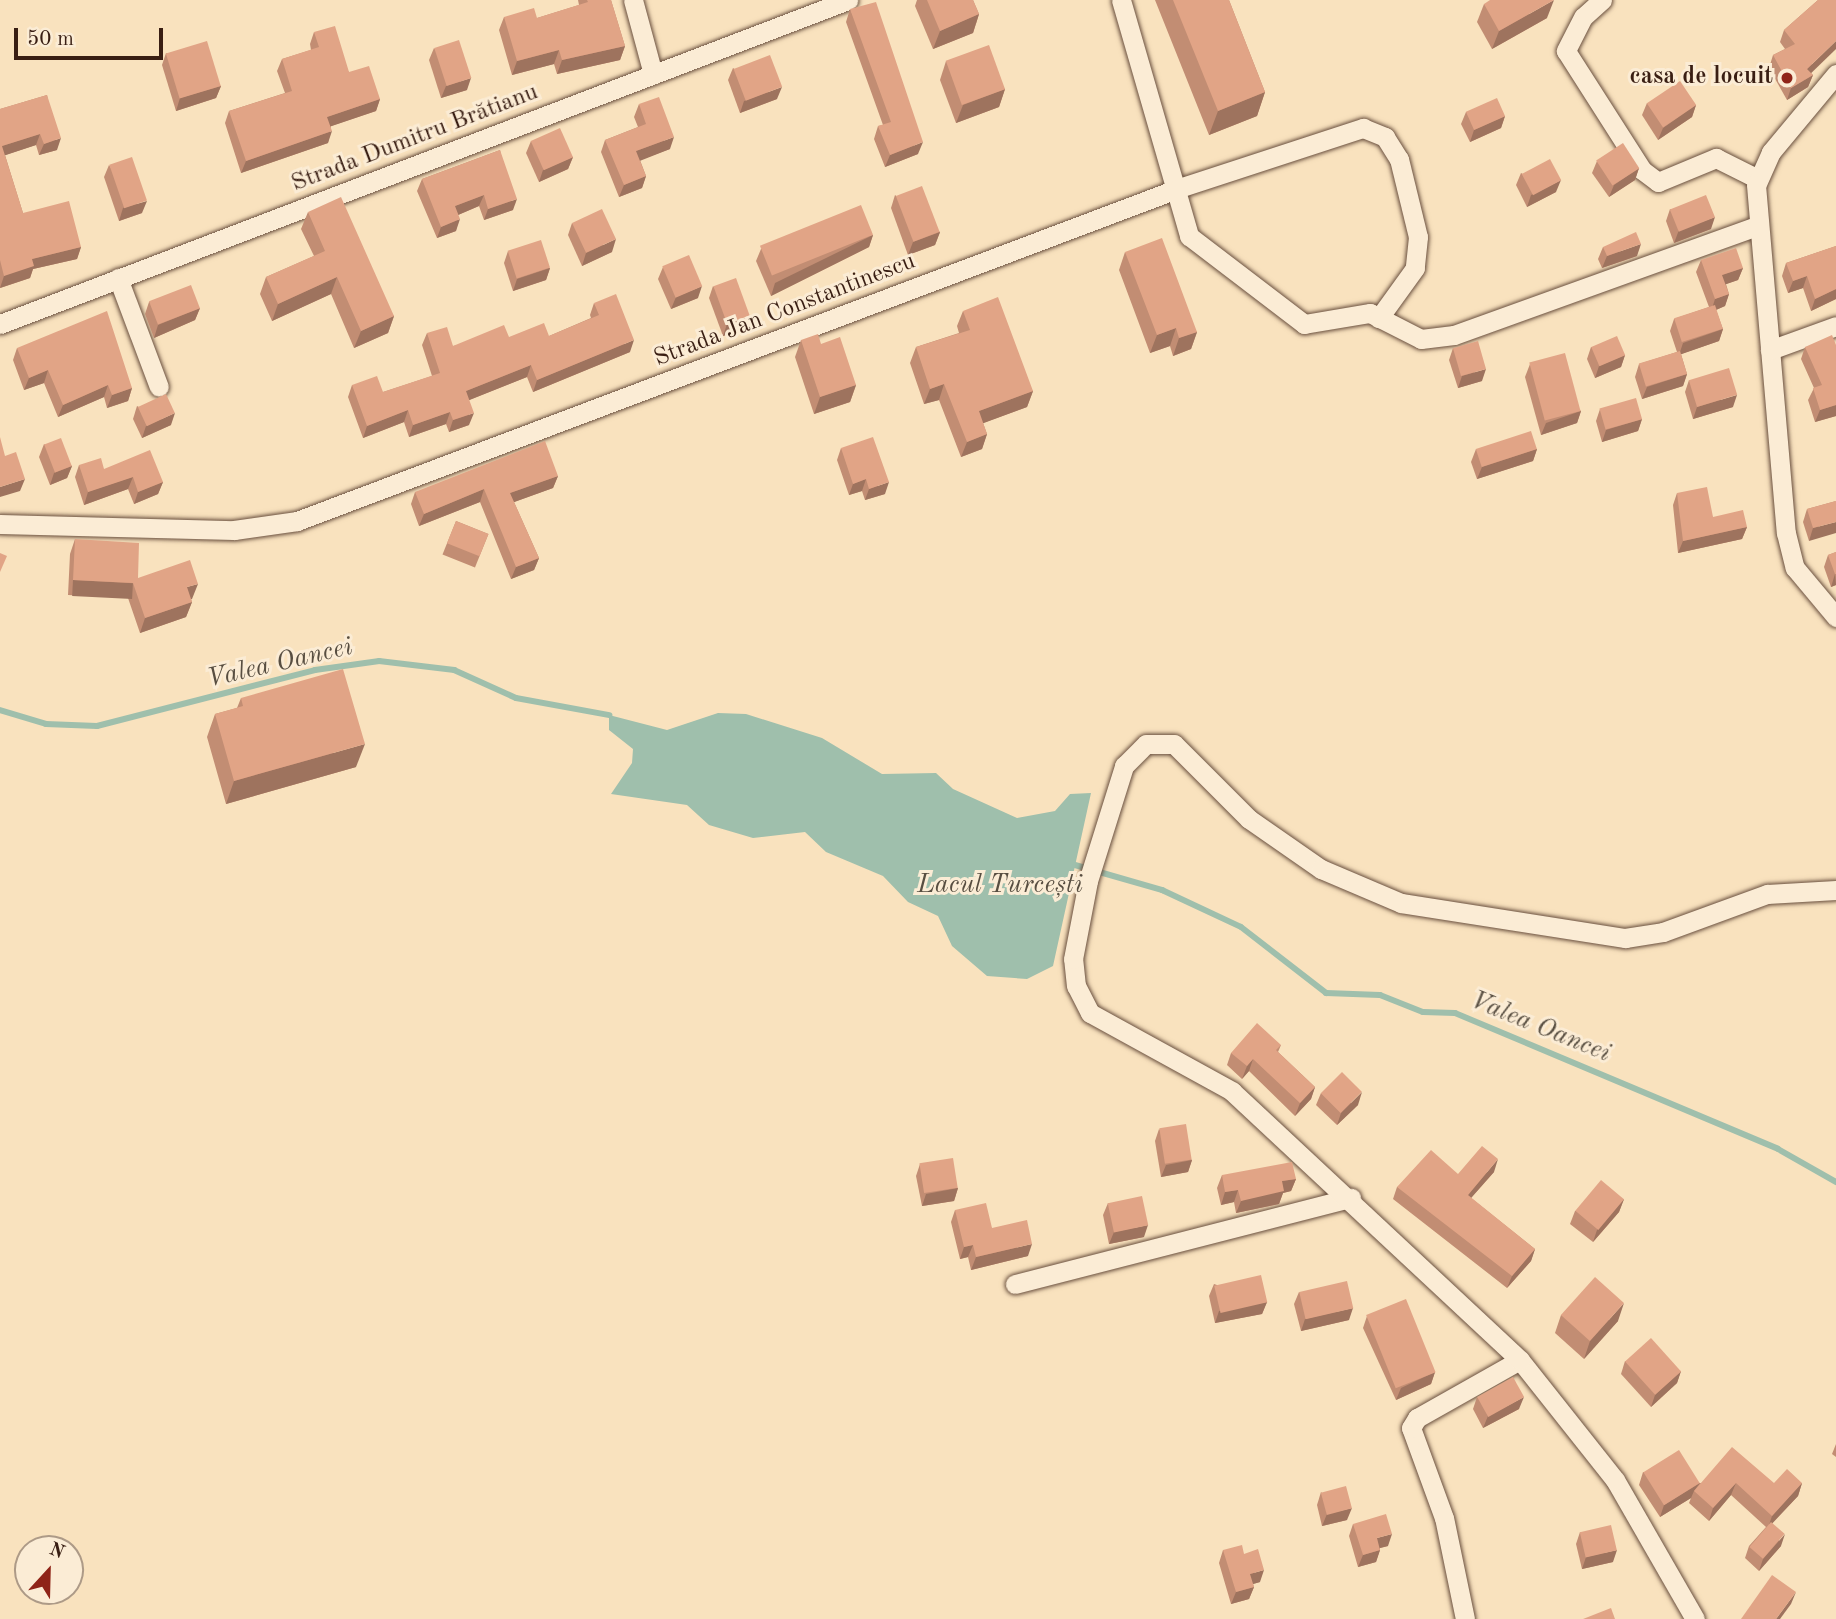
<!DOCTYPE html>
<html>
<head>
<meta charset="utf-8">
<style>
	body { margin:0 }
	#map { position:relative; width:1836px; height:1619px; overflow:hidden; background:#f9e2be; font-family:"Old Standard TT",serif }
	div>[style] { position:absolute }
	.water>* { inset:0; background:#9fbfac }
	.stream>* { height:6px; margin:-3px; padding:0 3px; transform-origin:3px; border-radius:3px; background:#9fbfac }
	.roads { filter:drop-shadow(0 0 2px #694f3e) drop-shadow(0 0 2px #694f3e) }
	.minor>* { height:19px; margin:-9.5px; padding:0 9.5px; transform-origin:9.5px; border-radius:9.5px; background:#fbecd5 }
	.wall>* { inset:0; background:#c28d73; transform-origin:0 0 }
	.shaded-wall>* { inset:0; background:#9e735e; transform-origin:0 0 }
	.building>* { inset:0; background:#e1a486; transform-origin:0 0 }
	.dots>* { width:19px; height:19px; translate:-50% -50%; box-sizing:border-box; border:4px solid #fbecd5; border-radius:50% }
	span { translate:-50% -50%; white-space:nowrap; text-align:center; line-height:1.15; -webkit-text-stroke:6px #fbecd5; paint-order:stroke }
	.poi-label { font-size:24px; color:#391e13; font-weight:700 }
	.right { translate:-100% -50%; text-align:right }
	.street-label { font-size:24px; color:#391e13 }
	.water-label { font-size:26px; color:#584e41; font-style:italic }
	.north { position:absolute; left:14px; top:1535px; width:70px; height:70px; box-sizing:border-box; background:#fbecd5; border:2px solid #ad9a87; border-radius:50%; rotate:22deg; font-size:19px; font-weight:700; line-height:28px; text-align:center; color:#391e13 }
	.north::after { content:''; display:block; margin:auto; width:24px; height:32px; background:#8f2418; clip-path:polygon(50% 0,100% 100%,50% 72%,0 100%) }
	.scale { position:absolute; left:14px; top:28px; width:149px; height:32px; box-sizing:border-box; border:4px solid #391e13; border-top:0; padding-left:9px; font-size:21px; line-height:24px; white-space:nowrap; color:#391e13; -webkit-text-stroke:5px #fbecd5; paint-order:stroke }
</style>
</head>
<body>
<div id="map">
	<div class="water">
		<div style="clip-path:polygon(718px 713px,746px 714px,822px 738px,882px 774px,936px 773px,953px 789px,1017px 818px,1055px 811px,1070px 794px,1091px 793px,1053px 966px,1027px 979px,987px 976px,952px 946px,938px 916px,908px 902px,883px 876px,826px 852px,805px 832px,753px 838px,709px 825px,687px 805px,611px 794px,632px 763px,633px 749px,609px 730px,609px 715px,667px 730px)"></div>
	</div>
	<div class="stream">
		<div style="left:0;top:710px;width:48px;rotate:16.9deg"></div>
		<div style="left:46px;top:724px;width:51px;rotate:2.2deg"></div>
		<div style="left:97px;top:726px;width:225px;rotate:-14.4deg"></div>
		<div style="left:315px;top:670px;width:65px;rotate:-8deg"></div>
		<div style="left:379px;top:661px;width:76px;rotate:6.8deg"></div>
		<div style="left:454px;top:670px;width:68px;rotate:24.3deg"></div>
		<div style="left:516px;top:698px;width:95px;rotate:10.4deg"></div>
		<div style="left:1075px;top:865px;width:91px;rotate:16deg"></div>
		<div style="left:1162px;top:890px;width:87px;rotate:25.1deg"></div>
		<div style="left:1241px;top:927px;width:108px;rotate:37.8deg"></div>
		<div style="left:1326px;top:993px;width:54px;rotate:2.1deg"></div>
		<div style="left:1380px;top:995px;width:46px;rotate:21.6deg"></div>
		<div style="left:1423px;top:1012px;width:32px;rotate:2deg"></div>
		<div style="left:1455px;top:1013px;width:350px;rotate:22.8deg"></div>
		<div style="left:1778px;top:1149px;width:67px;rotate:29.6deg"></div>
	</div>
	<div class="roads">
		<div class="minor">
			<div style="left:633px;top:0;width:77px;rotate:74.9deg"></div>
			<div style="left:1121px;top:0;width:246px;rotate:73.9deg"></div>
			<div style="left:1189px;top:236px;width:145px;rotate:37.4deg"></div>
			<div style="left:1304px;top:324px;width:67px;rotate:-9.5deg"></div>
			<div style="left:1370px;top:313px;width:57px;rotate:27deg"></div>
			<div style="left:1421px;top:339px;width:33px;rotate:-7deg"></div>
			<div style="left:1454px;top:335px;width:324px;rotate:-19.8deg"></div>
			<div style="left:1602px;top:0;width:25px;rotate:138deg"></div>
			<div style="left:1583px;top:17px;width:38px;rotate:117deg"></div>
			<div style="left:1566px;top:51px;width:141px;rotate:57.4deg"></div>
			<div style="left:1642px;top:170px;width:20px;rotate:37deg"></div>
			<div style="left:1658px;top:182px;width:63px;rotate:-22.5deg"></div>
			<div style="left:1716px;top:158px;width:47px;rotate:26.6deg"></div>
			<div style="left:1836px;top:74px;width:102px;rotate:129.8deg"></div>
			<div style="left:1771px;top:152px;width:36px;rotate:114deg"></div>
			<div style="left:1756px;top:185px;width:349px;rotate:85.1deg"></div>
			<div style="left:1786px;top:533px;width:36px;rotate:76deg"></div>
			<div style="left:1795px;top:568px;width:64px;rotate:50.1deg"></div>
			<div style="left:118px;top:278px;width:116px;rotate:69.4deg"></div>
			<div style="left:0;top:324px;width:908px;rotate:-20.91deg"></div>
			<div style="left:1770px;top:350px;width:70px;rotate:-20deg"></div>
			<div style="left:0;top:524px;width:234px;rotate:1.5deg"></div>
			<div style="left:234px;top:530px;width:64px;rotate:-8.1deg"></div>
			<div style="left:297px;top:521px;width:943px;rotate:-20.68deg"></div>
			<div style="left:1179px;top:188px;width:194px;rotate:-18.1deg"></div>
			<div style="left:1363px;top:128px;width:24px;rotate:22deg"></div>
			<div style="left:1385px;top:137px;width:26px;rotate:58deg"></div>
			<div style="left:1399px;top:159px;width:80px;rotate:76.3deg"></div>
			<div style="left:1418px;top:237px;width:31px;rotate:96deg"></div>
			<div style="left:1415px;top:268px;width:62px;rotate:125.8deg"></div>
			<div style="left:1015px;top:1284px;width:347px;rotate:-14.4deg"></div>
			<div style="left:1465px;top:1619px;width:103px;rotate:-101.7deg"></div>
			<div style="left:1444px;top:1518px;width:96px;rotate:-110.1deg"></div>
			<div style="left:1411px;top:1428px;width:12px;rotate:-59deg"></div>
			<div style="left:1417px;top:1418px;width:118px;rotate:-29.4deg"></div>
			<div style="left:1695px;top:1619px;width:160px;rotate:-119.9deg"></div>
			<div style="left:1615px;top:1480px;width:153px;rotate:-128.4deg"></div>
			<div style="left:1520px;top:1360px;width:394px;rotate:-137deg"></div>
			<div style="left:1232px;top:1091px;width:162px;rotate:-151.2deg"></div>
			<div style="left:1090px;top:1013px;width:30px;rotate:-117deg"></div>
			<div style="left:1076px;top:986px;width:27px;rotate:-96deg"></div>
			<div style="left:1073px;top:959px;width:79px;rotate:-79.1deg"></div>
			<div style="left:1088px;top:881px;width:121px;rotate:-72.6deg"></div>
			<div style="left:1124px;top:766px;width:31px;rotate:-45deg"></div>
			<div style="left:1146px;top:744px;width:28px"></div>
			<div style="left:1174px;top:744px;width:106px;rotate:45deg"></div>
			<div style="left:1249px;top:819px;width:88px;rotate:34.8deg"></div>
			<div style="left:1321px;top:869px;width:87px;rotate:23deg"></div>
			<div style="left:1401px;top:903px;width:227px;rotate:8.9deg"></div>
			<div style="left:1625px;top:938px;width:38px;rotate:-9deg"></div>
			<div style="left:1663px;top:932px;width:111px;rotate:-20.1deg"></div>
			<div style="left:1767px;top:894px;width:69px;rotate:-3.3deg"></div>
		</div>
	</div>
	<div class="wall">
		<div style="clip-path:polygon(578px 0,611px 0,625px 46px,620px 60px,557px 74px,554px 64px,512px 75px,499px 30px,504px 17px,537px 18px,579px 5px)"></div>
		<div style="clip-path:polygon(917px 0,973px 0,979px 14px,973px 33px,933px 49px,915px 6px)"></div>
		<div style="clip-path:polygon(1155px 0,1229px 0,1265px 92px,1257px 116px,1209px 135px)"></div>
		<div style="clip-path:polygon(1818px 0,1811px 73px,1813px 75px,1808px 87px,1787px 100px,1769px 68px,1773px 55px,1785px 49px,1780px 42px,1784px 30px)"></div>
		<div style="clip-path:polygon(1484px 4px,1547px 18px,1492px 49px,1477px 22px)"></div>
		<div style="clip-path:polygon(850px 9px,918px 154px,885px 167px,874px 139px,878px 126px,883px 125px,846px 22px)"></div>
		<div style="clip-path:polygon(314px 32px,349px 72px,380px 99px,376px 111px,331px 126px,328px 143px,241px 173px,225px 123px,229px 111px,285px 93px,277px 71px,282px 59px,311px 50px,310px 44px)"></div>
		<div style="clip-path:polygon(434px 48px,467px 90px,441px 98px,429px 60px)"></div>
		<div style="clip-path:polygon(166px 53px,221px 86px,216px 98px,176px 111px,162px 65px)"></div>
		<div style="clip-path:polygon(946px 61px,1005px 89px,999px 107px,956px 123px,940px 80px)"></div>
		<div style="clip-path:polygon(733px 68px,777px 99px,740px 113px,728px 80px)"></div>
		<div style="clip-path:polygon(47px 95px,57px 150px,39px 155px,36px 145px,5px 155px,23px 213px,81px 247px,77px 259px,33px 269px,30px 278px,0 288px,0 109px)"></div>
		<div style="clip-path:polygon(1647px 103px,1696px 105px,1692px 117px,1658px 140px,1642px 115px)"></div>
		<div style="clip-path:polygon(639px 104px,670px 149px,640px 160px,646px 176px,642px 188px,619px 197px,601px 152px,605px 140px,638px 127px,634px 117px)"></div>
		<div style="clip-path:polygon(1466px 112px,1505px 116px,1501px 128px,1470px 142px,1461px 124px)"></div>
		<div style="clip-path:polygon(531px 141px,573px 157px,568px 169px,539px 182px,526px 153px)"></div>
		<div style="clip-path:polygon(500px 150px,513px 210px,484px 220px,479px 206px,458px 215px,456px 231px,437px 238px,417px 191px,422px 179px)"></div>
		<div style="clip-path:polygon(1597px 161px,1639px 168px,1635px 180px,1609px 197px,1592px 173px)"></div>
		<div style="clip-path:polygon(109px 165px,142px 213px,119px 221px,104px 177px)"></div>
		<div style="clip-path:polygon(1521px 173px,1556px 192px,1527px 207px,1516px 185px)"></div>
		<div style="clip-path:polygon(895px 195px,940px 232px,935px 245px,908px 255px,891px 208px)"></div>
		<div style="clip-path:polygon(1670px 209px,1711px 229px,1674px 243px,1666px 221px)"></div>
		<div style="clip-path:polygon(308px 212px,394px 316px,388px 333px,354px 348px,331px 294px,272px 321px,260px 294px,266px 277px,314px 256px,301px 229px)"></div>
		<div style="clip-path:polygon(572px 223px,612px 252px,582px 266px,568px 235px)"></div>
		<div style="clip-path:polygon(873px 235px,869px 247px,771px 296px,756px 261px,761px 249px)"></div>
		<div style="clip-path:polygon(1836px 246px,1836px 299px,1811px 311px,1803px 288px,1788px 293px,1782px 276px,1786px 263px)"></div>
		<div style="clip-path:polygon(1603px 247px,1637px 256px,1602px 268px,1598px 259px)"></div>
		<div style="clip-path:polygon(508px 251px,550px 268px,546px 280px,513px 291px,504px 263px)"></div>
		<div style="clip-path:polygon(1125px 252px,1197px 332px,1191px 349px,1173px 356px,1170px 346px,1150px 353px,1119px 270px)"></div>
		<div style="clip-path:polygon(1701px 260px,1743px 268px,1738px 280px,1726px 284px,1729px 294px,1725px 306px,1716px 310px,1723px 329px,1719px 341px,1681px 354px,1687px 374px,1683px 386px,1642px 399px,1635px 377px,1639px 364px,1677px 352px,1670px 331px,1674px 319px,1709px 307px,1696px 272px)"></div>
		<div style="clip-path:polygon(663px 267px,698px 298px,671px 309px,658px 279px)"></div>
		<div style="clip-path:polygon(713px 286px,746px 328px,723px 336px,709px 298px)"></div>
		<div style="clip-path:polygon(149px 302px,200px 308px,195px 320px,154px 338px,145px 314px)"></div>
		<div style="clip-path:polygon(594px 303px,630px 352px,533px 392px,527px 377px,469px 400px,469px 425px,449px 432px,446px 424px,409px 437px,404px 422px,363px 438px,348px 397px,352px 385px,383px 392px,432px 376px,422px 345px,427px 333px,453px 346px,509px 337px,549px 336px,591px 318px,590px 315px)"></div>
		<div style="clip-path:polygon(963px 311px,1033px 391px,1027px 407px,983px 423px,987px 434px,982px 449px,961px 457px,939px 400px,924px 404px,910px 363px,916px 347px,959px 333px,957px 326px)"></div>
		<div style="clip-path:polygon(801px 340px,821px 344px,856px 385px,850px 402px,814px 414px,795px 357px)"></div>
		<div style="clip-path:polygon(1836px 345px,1836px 416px,1815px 422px,1808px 400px,1814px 388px,1801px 359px,1805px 347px)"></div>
		<div style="clip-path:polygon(1591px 347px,1625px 355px,1621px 367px,1595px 378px,1587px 359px)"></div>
		<div style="clip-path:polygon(17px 348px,132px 388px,128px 401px,107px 408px,104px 397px,58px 417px,44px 383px,24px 390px,13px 360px)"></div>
		<div style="clip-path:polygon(1453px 348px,1482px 381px,1458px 388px,1449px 360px)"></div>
		<div style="clip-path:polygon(1530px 364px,1581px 411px,1577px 423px,1541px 435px,1525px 377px)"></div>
		<div style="clip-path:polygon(1689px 380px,1733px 407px,1693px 419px,1685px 392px)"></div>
		<div style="clip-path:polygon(137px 406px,171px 425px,142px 438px,133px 419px)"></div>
		<div style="clip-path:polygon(1600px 409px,1642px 419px,1638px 431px,1602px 442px,1596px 421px)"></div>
		<div style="clip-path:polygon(44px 444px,72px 466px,67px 478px,50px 485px,39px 457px)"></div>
		<div style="clip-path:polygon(841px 448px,885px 494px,865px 500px,862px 491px,849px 495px,837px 460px)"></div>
		<div style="clip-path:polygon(1476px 449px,1537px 449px,1533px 461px,1477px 479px,1471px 462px)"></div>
		<div style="clip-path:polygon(79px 465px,104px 469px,163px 482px,158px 494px,134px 504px,128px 489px,84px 505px,75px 477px)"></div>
		<div style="clip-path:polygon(558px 476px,553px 488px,514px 502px,539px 558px,534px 570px,511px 579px,480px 502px,419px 526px,411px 504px,415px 492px)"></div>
		<div style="clip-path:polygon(1677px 493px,1713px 517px,1747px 527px,1742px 539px,1678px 553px,1673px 505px)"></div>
		<div style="clip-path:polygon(1836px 501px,1809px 541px,1803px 522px,1807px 509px)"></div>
		<div style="left:456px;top:521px;width:35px;height:36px;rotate:22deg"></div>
		<div style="clip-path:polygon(75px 539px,138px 578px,192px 599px,191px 599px,192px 602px,186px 617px,140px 633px,128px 598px,68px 595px,70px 554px)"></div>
		<div style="clip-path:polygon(1836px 552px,1836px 585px,1831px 587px,1824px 567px,1828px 555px)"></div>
		<div style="clip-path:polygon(241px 698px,356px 767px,226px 804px,207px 737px,215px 714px,237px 708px)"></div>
		<div style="clip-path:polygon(1281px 1045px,1278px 1052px,1315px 1087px,1311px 1099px,1295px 1116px,1249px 1071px,1242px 1079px,1227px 1065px,1231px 1053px)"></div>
		<div style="clip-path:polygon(1321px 1093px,1358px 1105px,1337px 1125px,1316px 1105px)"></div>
		<div style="clip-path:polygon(1159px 1129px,1192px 1160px,1188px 1172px,1161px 1177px,1155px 1141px)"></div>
		<div style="clip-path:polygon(920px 1164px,958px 1188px,954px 1201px,922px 1206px,916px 1176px)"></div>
		<div style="clip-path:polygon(1494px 1172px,1471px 1198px,1535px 1249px,1531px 1261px,1507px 1288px,1393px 1199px,1397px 1187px,1458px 1174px)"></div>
		<div style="clip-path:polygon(1222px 1175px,1296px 1179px,1291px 1191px,1283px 1193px,1279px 1204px,1236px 1213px,1234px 1202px,1221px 1205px,1217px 1188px)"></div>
		<div style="clip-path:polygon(1624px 1199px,1619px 1212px,1593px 1242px,1570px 1224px,1575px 1211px)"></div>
		<div style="clip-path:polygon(1108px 1203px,1144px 1237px,1109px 1244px,1103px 1215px)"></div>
		<div style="clip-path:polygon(955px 1210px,992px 1228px,1028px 1256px,971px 1270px,968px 1257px,960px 1259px,951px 1222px)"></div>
		<div style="clip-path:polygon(1214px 1284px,1267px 1302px,1262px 1314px,1215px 1323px,1209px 1296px)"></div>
		<div style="clip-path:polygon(1299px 1292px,1349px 1320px,1301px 1331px,1294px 1304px)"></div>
		<div style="clip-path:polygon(1561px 1315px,1618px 1321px,1584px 1359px,1555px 1333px)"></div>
		<div style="clip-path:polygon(1367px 1316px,1435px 1372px,1431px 1384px,1396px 1400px,1363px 1328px)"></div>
		<div style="clip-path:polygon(1625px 1361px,1681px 1371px,1677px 1383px,1651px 1407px,1621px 1374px)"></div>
		<div style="clip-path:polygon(1477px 1397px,1519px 1409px,1483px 1428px,1473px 1409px)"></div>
		<div style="clip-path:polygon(1836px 1444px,1836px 1457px,1832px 1454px)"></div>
		<div style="clip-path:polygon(1643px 1472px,1700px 1483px,1802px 1483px,1798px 1496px,1772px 1523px,1781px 1546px,1759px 1571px,1745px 1558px,1749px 1546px,1766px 1527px,1731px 1495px,1709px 1521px,1689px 1503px,1691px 1498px,1660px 1517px,1639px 1485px)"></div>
		<div style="clip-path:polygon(1321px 1492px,1347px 1520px,1322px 1526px,1317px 1505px)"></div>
		<div style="clip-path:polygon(1353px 1524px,1388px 1546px,1380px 1548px,1380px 1550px,1376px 1562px,1358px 1567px,1349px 1536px)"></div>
		<div style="clip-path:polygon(1580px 1532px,1613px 1562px,1582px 1569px,1576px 1544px)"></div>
		<div style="clip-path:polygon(1223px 1550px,1244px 1554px,1260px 1582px,1253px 1584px,1254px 1587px,1249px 1599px,1231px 1604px,1219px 1563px)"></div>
	</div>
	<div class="shaded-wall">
		<div style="clip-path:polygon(1554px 0,1547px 18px,1492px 49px,1499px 31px)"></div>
		<div style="clip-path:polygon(979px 14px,973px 33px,933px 49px,940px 31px)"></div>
		<div style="clip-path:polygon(1836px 41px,1836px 49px,1803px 81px,1807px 69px)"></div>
		<div style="clip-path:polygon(625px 46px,620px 60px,557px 74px,562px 60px)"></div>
		<div style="clip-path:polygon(559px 50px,554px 64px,512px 75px,517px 61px)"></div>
		<div style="clip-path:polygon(1813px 75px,1808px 87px,1787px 100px,1791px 88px)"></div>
		<div style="clip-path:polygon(471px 78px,467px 90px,441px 98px,446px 86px)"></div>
		<div style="clip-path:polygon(221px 86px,216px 98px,176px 111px,180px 98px)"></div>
		<div style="clip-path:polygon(782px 87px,777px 99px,740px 113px,744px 101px)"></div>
		<div style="clip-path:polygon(1005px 89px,999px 107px,956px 123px,963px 105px)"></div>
		<div style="clip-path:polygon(1265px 92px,1257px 116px,1209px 135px,1218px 111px)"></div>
		<div style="clip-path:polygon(380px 99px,376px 111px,323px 129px,327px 117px)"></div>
		<div style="clip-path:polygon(1696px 105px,1692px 117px,1658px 140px,1663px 128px)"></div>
		<div style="clip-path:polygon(1505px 116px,1501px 128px,1470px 142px,1474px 130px)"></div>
		<div style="clip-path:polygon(332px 131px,328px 143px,241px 173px,246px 161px)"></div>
		<div style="clip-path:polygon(40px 134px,36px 145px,0 157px,2px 146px)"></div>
		<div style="clip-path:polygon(674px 137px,670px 149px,632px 164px,636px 151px)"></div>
		<div style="clip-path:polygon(61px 138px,57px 150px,39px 155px,44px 144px)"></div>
		<div style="clip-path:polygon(923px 142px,918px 154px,885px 167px,890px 155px)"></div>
		<div style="clip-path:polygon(573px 157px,568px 169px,539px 182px,543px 170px)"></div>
		<div style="clip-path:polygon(1639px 168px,1635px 180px,1609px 197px,1614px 185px)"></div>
		<div style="clip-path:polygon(646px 176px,642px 188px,619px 197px,624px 185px)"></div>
		<div style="clip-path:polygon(1561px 180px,1556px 192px,1527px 207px,1531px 195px)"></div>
		<div style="clip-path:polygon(484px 195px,479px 206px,451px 218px,455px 206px)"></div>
		<div style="clip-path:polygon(517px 199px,513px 210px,484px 220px,488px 209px)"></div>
		<div style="clip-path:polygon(147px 201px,142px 213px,119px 221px,123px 208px)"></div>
		<div style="clip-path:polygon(1715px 217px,1711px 229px,1674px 243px,1679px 230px)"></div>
		<div style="clip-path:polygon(460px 219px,456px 231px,437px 238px,441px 227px)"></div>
		<div style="clip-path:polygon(940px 232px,935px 245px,908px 255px,913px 242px)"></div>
		<div style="clip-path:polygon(873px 235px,869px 247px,771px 296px,775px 283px)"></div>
		<div style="clip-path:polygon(616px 239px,612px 252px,582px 266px,586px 253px)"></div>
		<div style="clip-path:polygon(1641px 244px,1637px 256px,1602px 268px,1607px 256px)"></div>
		<div style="clip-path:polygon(81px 247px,77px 259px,33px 269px,30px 278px,0 288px,4px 276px,32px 259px)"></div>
		<div style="clip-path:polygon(550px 268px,546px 280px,513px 291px,517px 279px)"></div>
		<div style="clip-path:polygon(1743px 268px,1738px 280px,1718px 287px,1722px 275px)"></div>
		<div style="clip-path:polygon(1807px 276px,1803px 288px,1788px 293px,1793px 281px)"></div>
		<div style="clip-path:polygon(337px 277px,331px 294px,272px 321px,278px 304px)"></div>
		<div style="clip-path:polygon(702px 286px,698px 298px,671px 309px,676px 297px)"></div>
		<div style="clip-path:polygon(1836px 289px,1836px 299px,1811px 311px,1815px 299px)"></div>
		<div style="clip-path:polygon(1729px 294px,1725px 306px,1711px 312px,1715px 299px)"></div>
		<div style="clip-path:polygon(200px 308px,195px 320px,154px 338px,158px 325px)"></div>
		<div style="clip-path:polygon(394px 316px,388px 333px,354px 348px,361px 331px)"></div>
		<div style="clip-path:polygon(750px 316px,746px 328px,723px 336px,727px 324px)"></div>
		<div style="clip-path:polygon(1176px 328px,1170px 346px,1150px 353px,1157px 335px)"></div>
		<div style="clip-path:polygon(1723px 329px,1719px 341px,1679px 355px,1683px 343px)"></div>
		<div style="clip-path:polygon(1197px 332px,1191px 349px,1173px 356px,1179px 338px)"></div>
		<div style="clip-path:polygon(634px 340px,630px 352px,533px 392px,537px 380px)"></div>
		<div style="clip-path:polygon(1625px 355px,1621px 367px,1595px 378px,1599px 366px)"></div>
		<div style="clip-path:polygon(531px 365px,527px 377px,462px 403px,466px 391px)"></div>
		<div style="clip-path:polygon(1486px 369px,1482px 381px,1458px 388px,1462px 376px)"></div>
		<div style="clip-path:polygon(48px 370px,44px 383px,24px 390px,29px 378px)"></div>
		<div style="clip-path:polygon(1687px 374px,1683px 386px,1642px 399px,1647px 387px)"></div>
		<div style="clip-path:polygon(944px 384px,939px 400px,924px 404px,930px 389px)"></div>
		<div style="clip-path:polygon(108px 385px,104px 397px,58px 417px,63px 405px)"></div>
		<div style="clip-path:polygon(856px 385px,850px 402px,814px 414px,820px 397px)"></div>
		<div style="clip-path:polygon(132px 388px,128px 401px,107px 408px,112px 395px)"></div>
		<div style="clip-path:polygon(1033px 391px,1027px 407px,973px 427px,979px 411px)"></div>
		<div style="clip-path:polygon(1737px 395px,1733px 407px,1693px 419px,1697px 407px)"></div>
		<div style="clip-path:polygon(1836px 405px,1836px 416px,1815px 422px,1820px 410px)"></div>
		<div style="clip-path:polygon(408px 410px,404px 422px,363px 438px,367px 426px)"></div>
		<div style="clip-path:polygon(1581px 411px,1577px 423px,1541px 435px,1546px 423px)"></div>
		<div style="clip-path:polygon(450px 412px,446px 424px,409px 437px,413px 425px)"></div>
		<div style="clip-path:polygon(175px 413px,171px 425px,142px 438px,146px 426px)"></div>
		<div style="clip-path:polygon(474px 413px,469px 425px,449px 432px,453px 420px)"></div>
		<div style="clip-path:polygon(1642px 419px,1638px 431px,1602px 442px,1606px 430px)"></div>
		<div style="clip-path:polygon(987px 434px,982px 449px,961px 457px,967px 442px)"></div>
		<div style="clip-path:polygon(1537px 449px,1533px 461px,1477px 479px,1482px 467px)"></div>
		<div style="clip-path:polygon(72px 466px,67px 478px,50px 485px,54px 473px)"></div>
		<div style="clip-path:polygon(558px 476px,553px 488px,506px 505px,510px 493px)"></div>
		<div style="clip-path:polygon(133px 477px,128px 489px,84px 505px,88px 492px)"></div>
		<div style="clip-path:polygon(25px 479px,20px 491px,0 497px,0 487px)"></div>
		<div style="clip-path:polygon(866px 479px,862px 491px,849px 495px,853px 484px)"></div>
		<div style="clip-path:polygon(163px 482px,158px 494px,134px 504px,138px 492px)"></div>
		<div style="clip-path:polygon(889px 482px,885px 494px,865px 500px,869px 489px)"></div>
		<div style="clip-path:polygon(484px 489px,480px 502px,419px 526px,424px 514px)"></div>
		<div style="clip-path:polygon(1836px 522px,1836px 533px,1809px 541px,1813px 528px)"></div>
		<div style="clip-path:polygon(1747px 527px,1742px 539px,1678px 553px,1683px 541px)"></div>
		<div style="clip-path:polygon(539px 558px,534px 570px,511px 579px,516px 567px)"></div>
		<div style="clip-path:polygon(1835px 574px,1836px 585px,1831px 587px)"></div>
		<div style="left:73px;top:580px;width:60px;height:16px;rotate:3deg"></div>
		<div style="clip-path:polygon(198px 584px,192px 599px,181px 602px,187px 587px)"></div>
		<div style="clip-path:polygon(192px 602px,186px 617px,140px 633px,145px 618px)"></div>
		<div style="clip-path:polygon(365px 744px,356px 767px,226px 804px,234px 781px)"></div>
		<div style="clip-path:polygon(1253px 1059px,1249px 1071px,1242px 1079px,1247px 1066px)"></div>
		<div style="clip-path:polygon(1315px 1087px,1311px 1099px,1295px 1116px,1300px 1103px)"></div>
		<div style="clip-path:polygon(1362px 1092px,1358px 1105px,1337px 1125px,1341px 1113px)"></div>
		<div style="clip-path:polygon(1498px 1159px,1494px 1172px,1463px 1207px,1468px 1195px)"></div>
		<div style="clip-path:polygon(1192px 1160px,1188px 1172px,1161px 1177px,1166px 1165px)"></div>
		<div style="clip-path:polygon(1296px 1179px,1291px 1191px,1283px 1193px,1279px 1204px,1236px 1213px,1241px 1201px,1282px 1181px)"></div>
		<div style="clip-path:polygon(958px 1188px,954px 1201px,922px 1206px,926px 1194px)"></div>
		<div style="clip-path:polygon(1238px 1190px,1234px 1202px,1221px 1205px,1225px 1192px)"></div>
		<div style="clip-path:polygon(1624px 1199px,1619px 1212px,1593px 1242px,1597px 1230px)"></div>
		<div style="clip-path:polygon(1148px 1225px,1144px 1237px,1109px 1244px,1114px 1232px)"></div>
		<div style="clip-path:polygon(1032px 1244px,1028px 1256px,971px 1270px,976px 1257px)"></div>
		<div style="clip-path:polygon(973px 1245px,968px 1257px,960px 1259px,964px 1247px)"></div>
		<div style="clip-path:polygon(1535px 1249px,1531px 1261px,1507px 1288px,1512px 1276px)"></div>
		<div style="clip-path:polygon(1267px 1302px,1262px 1314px,1215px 1323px,1219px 1311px)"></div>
		<div style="clip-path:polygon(1624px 1303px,1618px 1321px,1584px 1359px,1590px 1341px)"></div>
		<div style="clip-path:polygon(1353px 1308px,1349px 1320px,1301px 1331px,1305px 1319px)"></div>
		<div style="clip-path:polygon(1681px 1371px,1677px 1383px,1651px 1407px,1655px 1395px)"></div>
		<div style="clip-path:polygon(1435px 1372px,1431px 1384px,1396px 1400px,1401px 1388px)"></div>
		<div style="clip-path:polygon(1524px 1397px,1519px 1409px,1483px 1428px,1488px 1416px)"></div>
		<div style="clip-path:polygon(1700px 1483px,1694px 1491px,1691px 1498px,1660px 1517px,1664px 1505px)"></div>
		<div style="clip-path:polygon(1736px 1483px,1731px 1495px,1709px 1521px,1713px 1508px)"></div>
		<div style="clip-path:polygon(1802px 1483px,1798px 1496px,1768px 1528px,1772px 1516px)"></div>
		<div style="clip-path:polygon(1352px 1508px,1347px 1520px,1322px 1526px,1327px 1514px)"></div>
		<div style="clip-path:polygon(1392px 1534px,1388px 1546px,1372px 1550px,1377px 1538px)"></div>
		<div style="clip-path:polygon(1785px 1534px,1781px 1546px,1759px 1571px,1763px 1559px)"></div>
		<div style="clip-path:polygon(1380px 1550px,1376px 1562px,1358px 1567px,1363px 1555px)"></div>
		<div style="clip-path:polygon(1617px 1550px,1613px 1562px,1582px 1569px,1586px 1557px)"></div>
		<div style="clip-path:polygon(1264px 1570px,1260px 1582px,1246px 1586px,1250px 1574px)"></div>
		<div style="clip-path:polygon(1254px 1587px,1249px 1599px,1231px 1604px,1236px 1592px)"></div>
		<div style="clip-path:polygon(1796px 1592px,1791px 1604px,1780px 1619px,1776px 1619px)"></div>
	</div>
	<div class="building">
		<div style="clip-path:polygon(587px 0,611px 0,625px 46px,562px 60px,559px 50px,517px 61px,504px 17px,534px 8px,537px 18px,588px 2px)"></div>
		<div style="clip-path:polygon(927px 0,973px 0,979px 14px,940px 31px)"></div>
		<div style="clip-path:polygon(1173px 0,1229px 0,1265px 92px,1218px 111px)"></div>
		<div style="clip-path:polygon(1490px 0,1554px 0,1499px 31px,1484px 4px)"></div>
		<div style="clip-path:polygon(1818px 0,1836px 0,1836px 41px,1807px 69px,1813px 75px,1791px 88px,1773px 55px,1795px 44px,1784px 30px)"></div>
		<div style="clip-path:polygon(876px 2px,923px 142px,890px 155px,878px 126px,891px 122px,850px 9px)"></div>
		<div style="clip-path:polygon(335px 26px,349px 72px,369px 66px,380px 99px,327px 117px,332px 131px,246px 161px,229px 111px,292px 91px,282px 59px,319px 47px,314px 32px)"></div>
		<div style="left:459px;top:40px;width:40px;height:26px;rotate:72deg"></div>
		<div style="left:207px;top:41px;width:47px;height:43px;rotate:73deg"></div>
		<div style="left:989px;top:45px;width:47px;height:46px;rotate:70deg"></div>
		<div style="left:770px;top:55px;width:34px;height:39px;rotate:69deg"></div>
		<div style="left:1680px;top:81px;width:29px;height:40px;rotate:56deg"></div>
		<div style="clip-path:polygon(47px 95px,61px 138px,44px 144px,40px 134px,2px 146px,23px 213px,69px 201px,81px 247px,32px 259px,34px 266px,4px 276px,0 260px,0 109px)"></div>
		<div style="clip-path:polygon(659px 97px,674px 137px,636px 151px,646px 176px,624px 185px,605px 140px,646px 124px,639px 104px)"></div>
		<div style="left:1497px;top:98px;width:20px;height:34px;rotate:66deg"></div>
		<div style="left:560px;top:128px;width:32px;height:32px;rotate:66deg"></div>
		<div style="left:1623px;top:143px;width:30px;height:32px;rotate:57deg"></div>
		<div style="clip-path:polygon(500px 150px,517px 199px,488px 209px,484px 195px,455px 206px,460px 219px,441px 227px,422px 179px)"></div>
		<div style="left:132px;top:157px;width:46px;height:24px;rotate:71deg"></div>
		<div style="left:1550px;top:159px;width:24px;height:32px;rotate:62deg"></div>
		<div style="left:922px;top:186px;width:49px;height:28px;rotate:69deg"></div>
		<div style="left:1706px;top:195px;width:24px;height:39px;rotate:68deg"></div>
		<div style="clip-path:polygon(341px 197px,394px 316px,361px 331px,337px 277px,278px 304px,266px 277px,325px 251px,308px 212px)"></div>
		<div style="left:861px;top:205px;width:32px;height:109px;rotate:68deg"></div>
		<div style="left:602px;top:209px;width:33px;height:33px;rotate:65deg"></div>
		<div style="clip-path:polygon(1636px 232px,1641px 244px,1607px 256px,1603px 247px)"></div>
		<div style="clip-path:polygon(1162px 238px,1197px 332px,1179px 338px,1176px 328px,1157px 335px,1125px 252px)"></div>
		<div style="left:541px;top:240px;width:29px;height:35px;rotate:72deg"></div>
		<div style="clip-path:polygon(1836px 246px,1836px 289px,1815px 299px,1807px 276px,1793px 281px,1786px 263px)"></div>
		<div style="clip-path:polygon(1736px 248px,1743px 268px,1722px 275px,1729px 294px,1715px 299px,1701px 260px)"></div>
		<div style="left:689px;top:255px;width:34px;height:29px;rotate:67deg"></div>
		<div style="left:736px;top:278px;width:40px;height:24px;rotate:70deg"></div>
		<div style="left:191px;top:285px;width:25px;height:45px;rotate:69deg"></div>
		<div style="clip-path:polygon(616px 294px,634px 340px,537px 380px,531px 365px,466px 391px,474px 413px,453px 420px,450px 412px,413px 425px,408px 410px,367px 426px,352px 385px,377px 376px,383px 392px,440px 373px,427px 333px,447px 327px,453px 346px,504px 325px,509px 337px,544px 323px,549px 336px,599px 315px,594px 303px)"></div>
		<div style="clip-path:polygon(998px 297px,1033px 391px,979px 411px,987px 434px,967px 442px,944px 384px,930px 389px,916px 347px,970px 330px,963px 311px)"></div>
		<div style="left:1715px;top:305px;width:25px;height:43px;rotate:72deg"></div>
		<div style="clip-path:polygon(107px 311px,132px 388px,112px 395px,108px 385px,63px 405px,48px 370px,29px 378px,17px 348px)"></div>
		<div style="clip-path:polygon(818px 334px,821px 344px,840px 337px,856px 385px,820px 397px,801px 340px)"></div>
		<div style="clip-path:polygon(1832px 335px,1836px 345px,1836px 405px,1820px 410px,1813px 388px,1822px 385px,1805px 347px)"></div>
		<div style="left:1617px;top:336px;width:21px;height:28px;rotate:67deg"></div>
		<div style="left:1478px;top:341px;width:29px;height:26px;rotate:74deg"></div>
		<div style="left:1680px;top:351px;width:24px;height:43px;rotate:73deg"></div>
		<div style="left:1565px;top:353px;width:60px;height:37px;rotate:75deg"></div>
		<div style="left:1729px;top:368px;width:28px;height:42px;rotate:73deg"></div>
		<div style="left:166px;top:394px;width:21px;height:31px;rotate:65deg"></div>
		<div style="left:1636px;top:398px;width:22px;height:38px;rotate:74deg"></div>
		<div style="left:1531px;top:431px;width:19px;height:58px;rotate:72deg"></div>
		<div style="clip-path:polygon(0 437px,5px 456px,16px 452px,25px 479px,0 487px)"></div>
		<div style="clip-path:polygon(873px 437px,889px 482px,869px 489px,866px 479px,853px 484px,841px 448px)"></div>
		<div style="left:61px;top:438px;width:30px;height:18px;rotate:69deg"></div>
		<div style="clip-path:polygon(545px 441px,558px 476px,510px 493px,539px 558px,516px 567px,484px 489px,424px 514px,415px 492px)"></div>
		<div style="clip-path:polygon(150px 450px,163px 482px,138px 492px,133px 477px,88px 492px,79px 465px,101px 458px,104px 469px)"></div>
		<div style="clip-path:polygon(1707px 487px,1713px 517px,1743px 510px,1747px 527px,1683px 541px,1677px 493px)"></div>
		<div style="clip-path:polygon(1836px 501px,1836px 522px,1813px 528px,1807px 509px)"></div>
		<div style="left:456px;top:521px;width:35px;height:24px;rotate:22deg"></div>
		<div style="clip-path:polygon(75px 539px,139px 543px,138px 578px,190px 560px,198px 584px,187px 587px,192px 602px,145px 618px,133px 583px,73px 580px)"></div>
		<div style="clip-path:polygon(1836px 552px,1836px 574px,1835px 574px,1828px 555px)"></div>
		<div style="clip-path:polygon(0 553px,7px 556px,0 572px)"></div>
		<div style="clip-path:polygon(343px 669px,365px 744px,234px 781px,215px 714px,243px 706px,241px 698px)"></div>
		<div style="clip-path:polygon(1257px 1023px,1281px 1045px,1276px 1050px,1315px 1087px,1300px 1103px,1253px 1059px,1247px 1066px,1231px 1053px)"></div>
		<div style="left:1342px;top:1072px;width:28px;height:30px;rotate:45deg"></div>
		<div style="left:1186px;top:1124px;width:36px;height:27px;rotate:81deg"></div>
		<div style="clip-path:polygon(1482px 1146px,1498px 1159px,1468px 1195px,1535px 1249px,1512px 1276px,1397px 1187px,1431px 1150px,1458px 1174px)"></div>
		<div style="left:953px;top:1158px;width:30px;height:34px;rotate:81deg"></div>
		<div style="clip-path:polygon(1292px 1162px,1296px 1179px,1282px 1181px,1284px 1191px,1241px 1201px,1238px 1190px,1225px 1192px,1222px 1175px)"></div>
		<div style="left:1601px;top:1180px;width:30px;height:40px;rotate:40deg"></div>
		<div style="left:1142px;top:1196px;width:30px;height:35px;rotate:78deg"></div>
		<div style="clip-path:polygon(986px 1203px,992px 1228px,1027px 1220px,1032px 1244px,976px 1257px,973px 1245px,964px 1247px,955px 1210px)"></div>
		<div style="left:1261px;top:1275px;width:28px;height:48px;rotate:77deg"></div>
		<div style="left:1595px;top:1277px;width:39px;height:51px;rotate:42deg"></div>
		<div style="left:1347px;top:1281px;width:28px;height:49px;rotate:77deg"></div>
		<div style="left:1406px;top:1299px;width:79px;height:43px;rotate:68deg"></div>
		<div style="left:1651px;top:1338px;width:45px;height:35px;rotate:48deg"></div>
		<div style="left:1513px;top:1377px;width:23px;height:41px;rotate:61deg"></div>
		<div style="clip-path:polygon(1732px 1447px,1774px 1483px,1787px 1469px,1802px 1483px,1772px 1516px,1736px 1483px,1713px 1508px,1694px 1491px)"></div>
		<div style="left:1679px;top:1450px;width:39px;height:42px;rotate:58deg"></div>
		<div style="left:1346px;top:1486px;width:23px;height:26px;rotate:75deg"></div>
		<div style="clip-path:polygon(1386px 1514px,1392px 1534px,1377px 1538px,1380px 1550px,1363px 1555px,1353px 1524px)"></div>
		<div style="left:1771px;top:1522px;width:18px;height:33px;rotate:41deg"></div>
		<div style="left:1611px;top:1525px;width:26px;height:32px;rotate:77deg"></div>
		<div style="clip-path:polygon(1242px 1545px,1244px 1554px,1258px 1549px,1264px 1570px,1250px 1574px,1254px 1587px,1236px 1592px,1223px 1550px)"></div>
		<div style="clip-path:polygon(1772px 1575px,1796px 1592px,1776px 1619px,1741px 1619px)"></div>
		<div style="clip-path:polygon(1611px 1608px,1615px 1619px,1583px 1619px)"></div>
	</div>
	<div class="dots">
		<div style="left:1787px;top:78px;background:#8f2418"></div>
	</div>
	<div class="poi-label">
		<span class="right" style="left:1773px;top:78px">casa de locuit</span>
	</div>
	<div class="street-label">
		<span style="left:415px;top:139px;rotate:-21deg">Strada Dumitru Brătianu</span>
		<span style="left:785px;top:311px;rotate:-21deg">Strada Jan Constantinescu</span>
	</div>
	<div class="water-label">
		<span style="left:280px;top:664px;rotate:-13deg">Valea Oancei</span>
		<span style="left:1000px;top:886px">Lacul Turcești</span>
		<span style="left:1540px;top:1028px;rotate:22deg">Valea Oancei</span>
	</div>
	<div class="north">N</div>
	<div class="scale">50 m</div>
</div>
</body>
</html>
